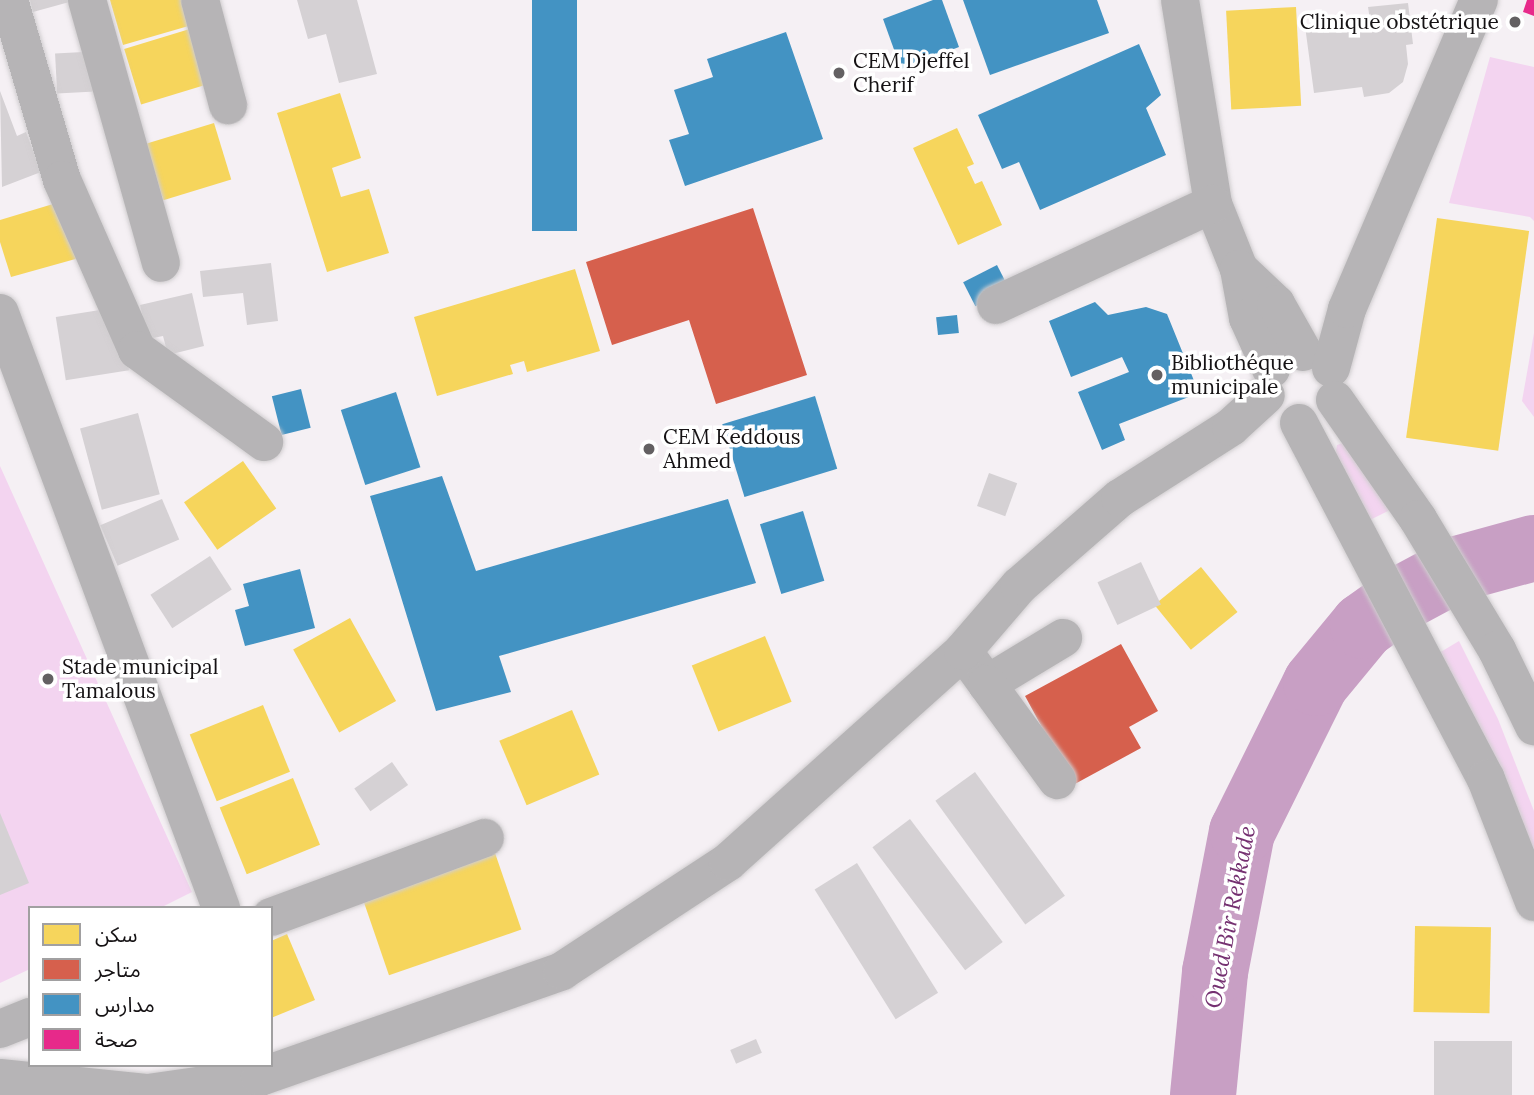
<!DOCTYPE html>
<html>
<head>
<meta charset="utf-8">
<style>
	body { margin:0 }
	#map { position:relative; width:1534px; height:1095px; overflow:hidden; background:#f5f0f4; font-family:Lora,"Noto Sans Arabic",serif }
	div>[style] { position:absolute }
	.green>* { inset:0; background:#f3d4f0 }
	.homes>* { inset:0; background:#f6d55c; transform-origin:0 0 }
	.shops>* { inset:0; background:#d6604d }
	.schools>* { inset:0; background:#4393c3; transform-origin:0 0 }
	.health>* { inset:0; background:#e7298a }
	.river>* { height:66px; margin:-33px; padding:0 33px; transform-origin:33px; border-radius:33px; background:#c89fc4 }
	.building>* { inset:0; background:#d5d1d4; transform-origin:0 0 }
	.roads { filter:drop-shadow(0 0 2px #d0cdcf) drop-shadow(0 0 2px #d0cdcf) }
	.minor>* { height:38px; margin:-19px; padding:0 19px; transform-origin:19px; border-radius:19px; background:#b6b4b6 }
	.dots>* { width:19px; height:19px; translate:-50% -50%; box-sizing:border-box; border:4px solid #fff; border-radius:50% }
	span { translate:-50% -50%; white-space:nowrap; text-align:center; line-height:1.15; -webkit-text-stroke:7px #fff; paint-order:stroke }
	.poi-label { font-size:21px; color:#151214 }
	.right { translate:-100% -50%; text-align:right }
	.left { translate:0 -50%; text-align:left }
	.water-label { font-size:23px; color:#753171; font-style:italic }
	.legend { position:absolute; left:28px; top:906px; width:245px; height:161px; box-sizing:border-box; background:#fff; border:2px solid #a1a0a1; margin:0; padding:9px 12px; list-style:none; font-size:21px; color:#151214 }
	.legend li { display:flex; align-items:center; gap:14px; height:35px }
	.legend b { width:35px; border:2px solid #a1a0a1 }
</style>
</head>
<body>
<div id="map">
	<div class="green">
		<div style="clip-path:polygon(1490px 57px,1534px 67px,1534px 221px,1530px 217px,1449px 203px)"></div>
		<div style="clip-path:polygon(1534px 333px,1534px 417px,1522px 401px)"></div>
		<div style="clip-path:polygon(1345px 442px,1392px 509px,1368px 521px,1335px 457px,1337px 445px)"></div>
		<div style="clip-path:polygon(0 466px,192px 892px,160px 908px,30px 908px,30px 969px,0 983px)"></div>
		<div style="clip-path:polygon(1459px 641px,1498px 719px,1534px 811px,1534px 865px,1434px 656px)"></div>
	</div>
	<div class="homes">
		<div style="clip-path:polygon(110px 0,184px 0,192px 25px,123px 45px)"></div>
		<div style="left:1296px;top:7px;width:99px;height:70px;rotate:87deg"></div>
		<div style="left:193px;top:28px;width:58px;height:72px;rotate:73deg"></div>
		<div style="clip-path:polygon(340px 93px,361px 158px,332px 168px,341px 197px,369px 189px,389px 253px,327px 272px,277px 113px)"></div>
		<div style="left:214px;top:123px;width:59px;height:71px;rotate:73deg"></div>
		<div style="clip-path:polygon(957px 128px,974px 164px,967px 167px,975px 184px,982px 181px,1002px 225px,958px 245px,913px 148px)"></div>
		<div style="clip-path:polygon(63px 201px,79px 258px,11px 277px,0 242px,0 220px)"></div>
		<div style="left:1437px;top:218px;width:93px;height:222px;rotate:8deg"></div>
		<div style="clip-path:polygon(575px 269px,600px 351px,527px 372px,524px 361px,510px 365px,513px 374px,437px 396px,414px 317px)"></div>
		<div style="left:243px;top:461px;width:58px;height:72px;rotate:55deg"></div>
		<div style="left:1201px;top:567px;width:58px;height:60px;rotate:51deg"></div>
		<div style="left:350px;top:618px;width:95px;height:65px;rotate:61deg"></div>
		<div style="left:765px;top:636px;width:71px;height:79px;rotate:68deg"></div>
		<div style="left:263px;top:705px;width:72px;height:79px;rotate:68deg"></div>
		<div style="left:572px;top:710px;width:70px;height:79px;rotate:67deg"></div>
		<div style="left:293px;top:778px;width:72px;height:79px;rotate:68deg"></div>
		<div style="left:495px;top:853px;width:81px;height:140px;rotate:71deg"></div>
		<div style="left:1415px;top:926px;width:76px;height:86px;rotate:1deg"></div>
		<div style="clip-path:polygon(287px 934px,315px 1000px,271px 1018px,271px 941px)"></div>
	</div>
	<div class="shops">
		<div style="clip-path:polygon(753px 208px,807px 375px,716px 404px,689px 320px,612px 345px,586px 262px)"></div>
		<div style="clip-path:polygon(1121px 644px,1158px 711px,1129px 727px,1141px 748px,1073px 785px,1025px 696px)"></div>
	</div>
	<div class="schools">
		<div style="left:532px;top:0;width:45px;height:231px"></div>
		<div style="clip-path:polygon(933px 0,942px 0,959px 47px,901px 69px,883px 19px)"></div>
		<div style="clip-path:polygon(963px 0,1097px 0,1109px 33px,990px 75px)"></div>
		<div style="clip-path:polygon(786px 32px,823px 139px,685px 186px,669px 140px,689px 134px,674px 90px,713px 77px,707px 59px)"></div>
		<div style="clip-path:polygon(1139px 44px,1161px 95px,1146px 108px,1166px 155px,1040px 210px,1019px 162px,1002px 169px,978px 115px)"></div>
		<div style="left:997px;top:265px;width:27px;height:38px;rotate:63deg"></div>
		<div style="clip-path:polygon(1095px 302px,1108px 315px,1146px 307px,1167px 314px,1199px 393px,1119px 424px,1125px 440px,1102px 450px,1078px 392px,1129px 372px,1122px 357px,1071px 377px,1049px 321px)"></div>
		<div style="left:957px;top:315px;width:18px;height:21px;rotate:84deg"></div>
		<div style="left:301px;top:389px;width:40px;height:30px;rotate:76deg"></div>
		<div style="left:396px;top:392px;width:79px;height:58px;rotate:72deg"></div>
		<div style="left:815px;top:396px;width:76px;height:97px;rotate:73deg"></div>
		<div style="clip-path:polygon(442px 476px,476px 571px,728px 499px,756px 583px,499px 656px,511px 692px,436px 711px,370px 496px)"></div>
		<div style="left:803px;top:511px;width:73px;height:45px;rotate:73deg"></div>
		<div style="clip-path:polygon(300px 569px,315px 628px,245px 646px,235px 610px,249px 606px,243px 584px)"></div>
	</div>
	<div class="health">
		<div style="clip-path:polygon(1527px 0,1534px 0,1534px 16px,1523px 12px)"></div>
	</div>
	<div class="river">
		<div style="left:1203px;top:1095px;width:124px;rotate:-84.4deg"></div>
		<div style="left:1215px;top:972px;width:143px;rotate:-79.1deg"></div>
		<div style="left:1242px;top:832px;width:166px;rotate:-63.6deg"></div>
		<div style="left:1316px;top:683px;width:74px;rotate:-50.5deg"></div>
		<div style="left:1363px;top:626px;width:47px;rotate:-35.4deg"></div>
		<div style="left:1401px;top:599px;width:64px;rotate:-28.2deg"></div>
		<div style="left:1457px;top:569px;width:80px;rotate:-15.3deg"></div>
	</div>
	<div class="building">
		<div style="clip-path:polygon(30px 0,73px 0,73px 1px,33px 12px)"></div>
		<div style="clip-path:polygon(297px 0,357px 0,377px 74px,339px 83px,326px 34px,308px 39px)"></div>
		<div style="clip-path:polygon(1408px 3px,1413px 44px,1406px 45px,1408px 64px,1403px 82px,1389px 93px,1364px 97px,1362px 87px,1314px 93px,1305px 26px,1370px 20px,1368px 7px)"></div>
		<div style="left:102px;top:51px;width:40px;height:47px;rotate:87deg"></div>
		<div style="clip-path:polygon(0 91px,17px 136px,26px 132px,41px 172px,2px 187px)"></div>
		<div style="clip-path:polygon(271px 263px,278px 321px,247px 325px,243px 293px,203px 297px,200px 271px)"></div>
		<div style="clip-path:polygon(192px 293px,204px 346px,168px 355px,163px 336px,148px 339px,140px 305px)"></div>
		<div style="left:119px;top:307px;width:64px;height:64px;rotate:81deg"></div>
		<div style="left:138px;top:413px;width:84px;height:60px;rotate:75deg"></div>
		<div style="left:989px;top:473px;width:30px;height:35px;rotate:20deg"></div>
		<div style="left:162px;top:499px;width:44px;height:67px;rotate:67deg"></div>
		<div style="left:210px;top:556px;width:40px;height:71px;rotate:57deg"></div>
		<div style="left:1141px;top:562px;width:47px;height:48px;rotate:65deg"></div>
		<div style="left:392px;top:762px;width:28px;height:46px;rotate:55deg"></div>
		<div style="left:975px;top:772px;width:153px;height:49px;rotate:54deg"></div>
		<div style="clip-path:polygon(0 813px,29px 883px,0 895px)"></div>
		<div style="left:910px;top:819px;width:154px;height:47px;rotate:53deg"></div>
		<div style="left:857px;top:863px;width:153px;height:50px;rotate:58deg"></div>
		<div style="left:756px;top:1039px;width:15px;height:28px;rotate:67deg"></div>
		<div style="left:1434px;top:1041px;width:78px;height:54px"></div>
	</div>
	<div class="roads">
		<div class="minor">
			<div style="left:9px;top:0;width:188px;rotate:73.6deg"></div>
			<div style="left:62px;top:180px;width:186px;rotate:66.2deg"></div>
			<div style="left:137px;top:350px;width:157px;rotate:35.9deg"></div>
			<div style="left:87px;top:0;width:273px;rotate:74.3deg"></div>
			<div style="left:200px;top:0;width:109px;rotate:75.1deg"></div>
			<div style="left:1180px;top:0;width:207px;rotate:80.8deg"></div>
			<div style="left:1213px;top:204px;width:70px;rotate:68.2deg"></div>
			<div style="left:1239px;top:269px;width:50px;rotate:79.6deg"></div>
			<div style="left:1248px;top:318px;width:56px;rotate:65.7deg"></div>
			<div style="left:1239px;top:269px;width:51px;rotate:43.4deg"></div>
			<div style="left:1276px;top:304px;width:55px;rotate:60.6deg"></div>
			<div style="left:996px;top:305px;width:239px;rotate:-25deg"></div>
			<div style="left:0;top:313px;width:635px;rotate:69.62deg"></div>
			<div style="left:1331px;top:368px;width:61px;rotate:-74.8deg"></div>
			<div style="left:1347px;top:309px;width:336px;rotate:-66.9deg"></div>
			<div style="left:1335px;top:400px;width:145px;rotate:55.1deg"></div>
			<div style="left:1418px;top:519px;width:153px;rotate:58.9deg"></div>
			<div style="left:1497px;top:650px;width:85px;rotate:64deg"></div>
			<div style="left:1299px;top:423px;width:402px;rotate:62.3deg"></div>
			<div style="left:1486px;top:779px;width:132px;rotate:68.7deg"></div>
			<div style="left:963px;top:651px;width:41px;rotate:54deg"></div>
			<div style="left:987px;top:684px;width:89px;rotate:-31.2deg"></div>
			<div style="left:987px;top:684px;width:119px;rotate:53.9deg"></div>
			<div style="left:271px;top:917px;width:228px;rotate:-20.3deg"></div>
			<div style="left:0;top:1029px;width:32px;rotate:-22deg"></div>
			<div style="left:0;top:1078px;width:149px;rotate:5.8deg"></div>
			<div style="left:148px;top:1093px;width:113px;rotate:-8.1deg"></div>
			<div style="left:260px;top:1077px;width:320px;rotate:-19.3deg"></div>
			<div style="left:562px;top:971px;width:199px;rotate:-33.3deg"></div>
			<div style="left:728px;top:862px;width:316px;rotate:-41.9deg"></div>
			<div style="left:963px;top:651px;width:86px;rotate:-49.3deg"></div>
			<div style="left:1019px;top:586px;width:134px;rotate:-41.1deg"></div>
			<div style="left:1120px;top:498px;width:132px;rotate:-32.6deg"></div>
			<div style="left:1231px;top:427px;width:47px;rotate:-42.4deg"></div>
		</div>
	</div>
	<div class="dots">
		<div style="left:1515px;top:22px;background:#636062"></div>
		<div style="left:839px;top:73px;background:#636062"></div>
		<div style="left:1157px;top:375px;background:#636062"></div>
		<div style="left:649px;top:449px;background:#636062"></div>
		<div style="left:48px;top:679px;background:#636062"></div>
	</div>
	<div class="poi-label">
		<span class="right" style="left:1499px;top:22px">Clinique obstétrique</span>
		<span class="left" style="left:853px;top:73px">CEM Djeffel<br>Cherif</span>
		<span class="left" style="left:1171px;top:375px">Bibliothéque<br>municipale</span>
		<span class="left" style="left:663px;top:449px">CEM Keddous<br>Ahmed</span>
		<span class="left" style="left:62px;top:679px">Stade municipal<br>Tamalous</span>
	</div>
	<div class="water-label">
		<span style="left:1230px;top:917px;rotate:-79deg">Oued Bir Rekkade</span>
	</div>
	<ul class="legend">
	<li><b style="height:19px;background:#f6d55c"></b>سكن</li>
	<li><b style="height:19px;background:#d6604d"></b>متاجر</li>
	<li><b style="height:19px;background:#4393c3"></b>مدارس</li>
	<li><b style="height:19px;background:#e7298a"></b>صحة</li>
	</ul>
</div>
</body>
</html>
